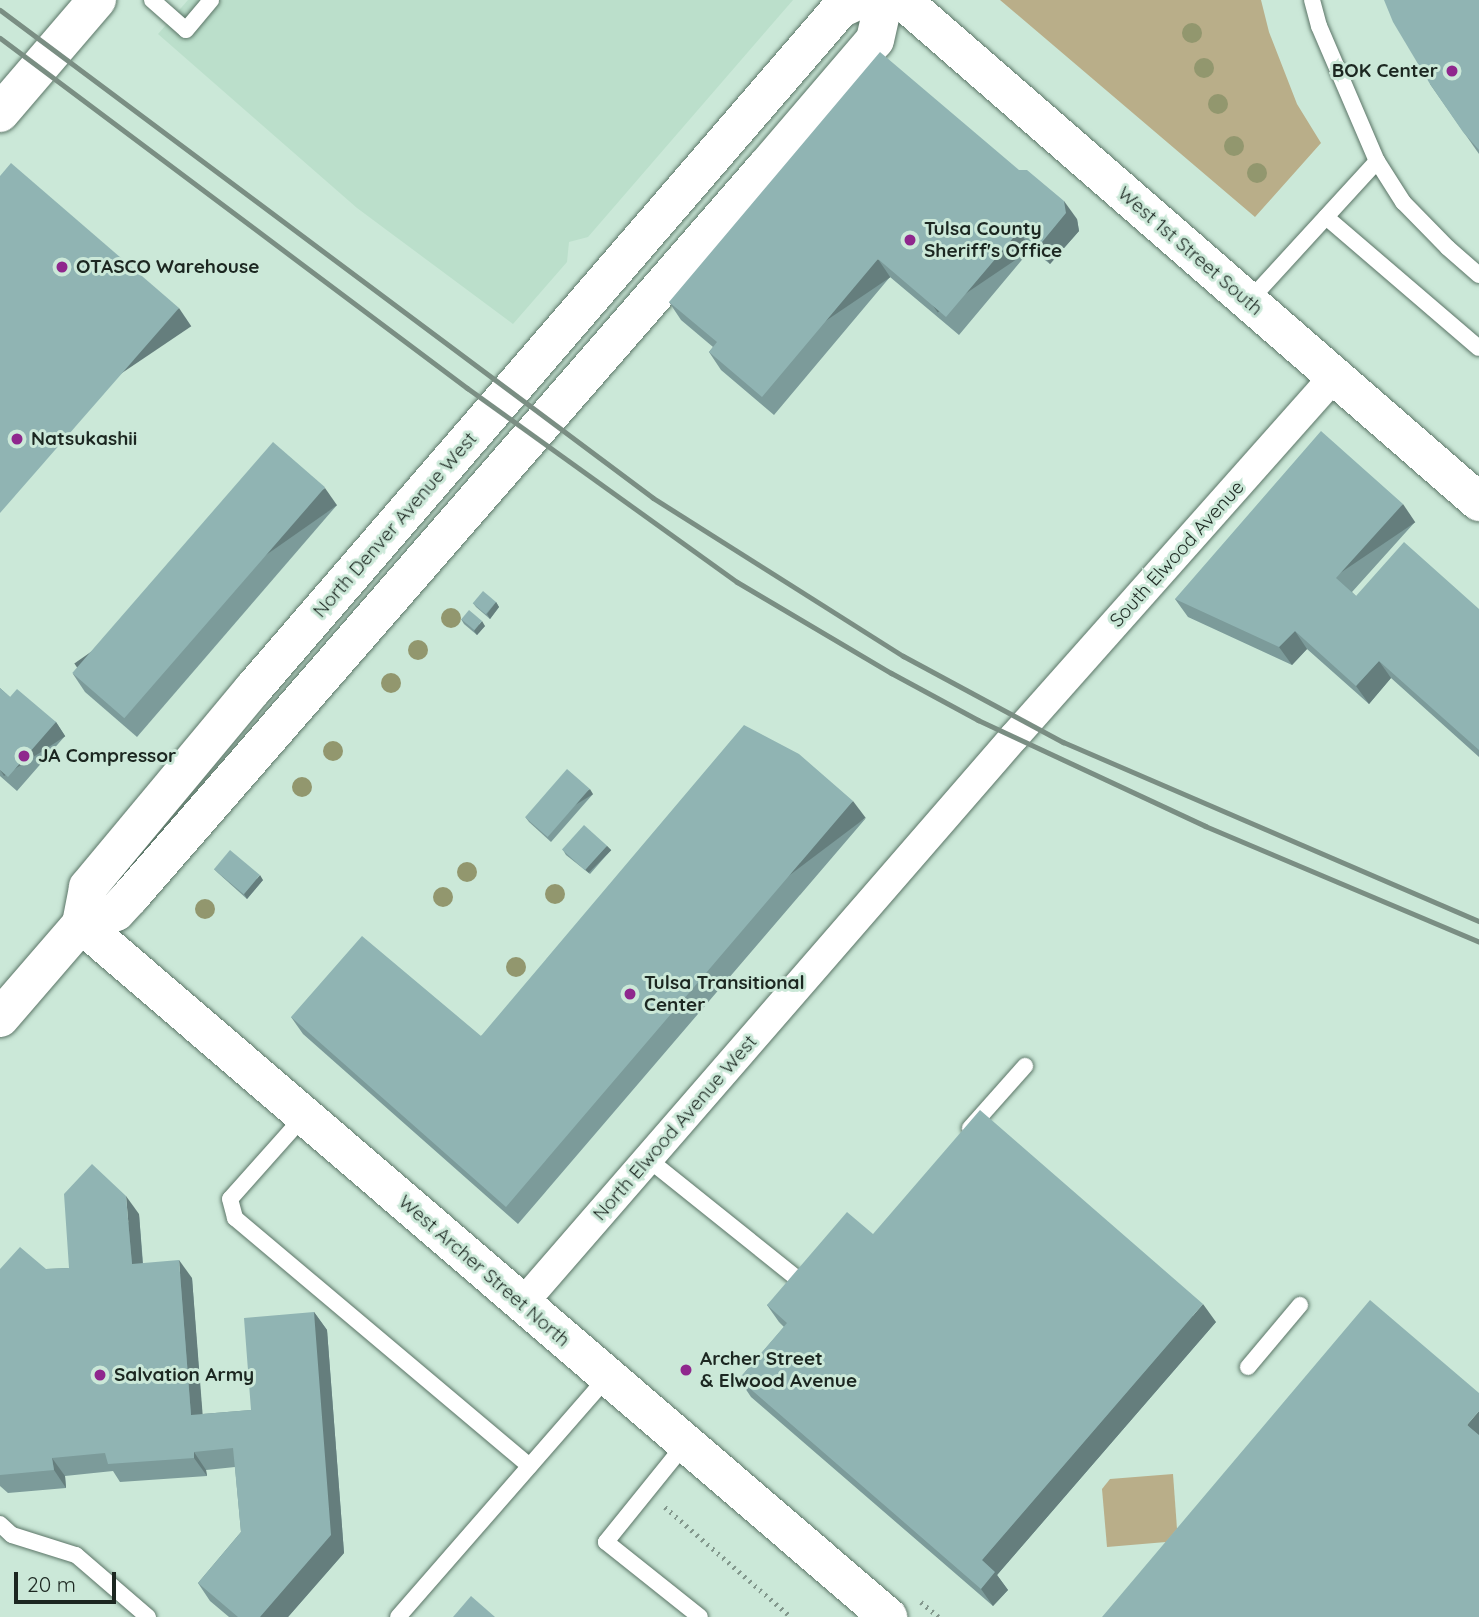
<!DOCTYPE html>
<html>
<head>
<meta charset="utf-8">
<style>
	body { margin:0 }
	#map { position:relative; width:1479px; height:1617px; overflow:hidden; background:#cbe8d8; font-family:Quicksand,sans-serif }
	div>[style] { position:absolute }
	.built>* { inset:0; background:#bbdfcb }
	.green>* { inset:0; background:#b9ae89 }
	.path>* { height:4.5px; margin-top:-2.25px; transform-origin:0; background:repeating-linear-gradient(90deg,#83988d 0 2px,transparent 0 7px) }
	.roads { filter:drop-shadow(0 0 2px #5b7567) drop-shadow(0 0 2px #5b7567) }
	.lane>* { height:16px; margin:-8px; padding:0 8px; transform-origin:8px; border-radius:8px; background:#fff }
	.street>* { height:30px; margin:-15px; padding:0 15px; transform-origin:15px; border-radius:15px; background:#fff }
	.secondary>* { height:38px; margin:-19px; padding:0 19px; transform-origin:19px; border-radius:19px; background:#fff }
	.primary>* { height:38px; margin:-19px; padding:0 19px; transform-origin:19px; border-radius:19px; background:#fff }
	.rail>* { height:5px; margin:-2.5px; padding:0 2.5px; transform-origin:2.5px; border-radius:2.5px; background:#7a8e83 }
	.trees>* { width:20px; height:20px; margin:-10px; border-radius:50%; background:#92976e }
	.wall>* { inset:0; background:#7c9b9a }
	.shaded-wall>* { inset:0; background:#657e7d; transform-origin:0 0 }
	.building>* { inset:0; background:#90b4b3; transform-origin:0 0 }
	.dots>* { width:19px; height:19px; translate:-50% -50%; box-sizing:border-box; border:4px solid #cbe8d8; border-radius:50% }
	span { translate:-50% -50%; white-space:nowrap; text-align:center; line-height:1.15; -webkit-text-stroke:6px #cbe8d8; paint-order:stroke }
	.poi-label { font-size:19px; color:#1c2721; font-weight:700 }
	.right { translate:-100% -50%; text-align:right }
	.left { translate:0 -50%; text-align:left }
	.street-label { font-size:19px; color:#1c2721 }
	.scale { position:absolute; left:14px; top:1572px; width:102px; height:32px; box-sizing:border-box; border:4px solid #1c2721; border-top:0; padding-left:9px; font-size:21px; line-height:24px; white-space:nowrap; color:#1c2721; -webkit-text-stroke:5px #cbe8d8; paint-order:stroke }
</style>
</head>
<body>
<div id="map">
	<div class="built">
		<div style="clip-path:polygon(188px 0,793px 0,588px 237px,569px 242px,567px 262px,513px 324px,357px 208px,158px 34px)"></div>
	</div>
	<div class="green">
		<div style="clip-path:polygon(1000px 0,1261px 0,1269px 32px,1297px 104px,1321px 143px,1255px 217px)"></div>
		<div style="clip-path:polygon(1173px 1474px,1177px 1529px,1166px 1542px,1107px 1547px,1102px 1489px,1110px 1479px)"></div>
	</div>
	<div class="path">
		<div style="left:665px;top:1507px;width:167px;rotate:41.1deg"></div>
		<div style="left:921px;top:1602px;width:23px;rotate:40deg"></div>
	</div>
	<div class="roads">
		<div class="lane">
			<div style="left:152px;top:0;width:45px;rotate:41.4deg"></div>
			<div style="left:186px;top:30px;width:39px;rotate:-50deg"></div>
			<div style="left:1312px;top:0;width:27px;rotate:75deg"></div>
			<div style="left:1319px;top:26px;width:147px;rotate:66.8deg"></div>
			<div style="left:1377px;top:161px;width:49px;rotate:57.6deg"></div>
			<div style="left:1403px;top:202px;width:64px;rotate:45.6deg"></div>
			<div style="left:1448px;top:248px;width:41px;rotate:41.1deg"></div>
			<div style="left:1326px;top:217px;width:201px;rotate:40.6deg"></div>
			<div style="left:1248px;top:302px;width:191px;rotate:-47.5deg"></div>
			<div style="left:304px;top:1116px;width:111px;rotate:131.7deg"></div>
			<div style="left:230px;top:1199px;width:20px;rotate:75deg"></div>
			<div style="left:235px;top:1218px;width:385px;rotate:40.1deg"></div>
			<div style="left:970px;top:1128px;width:83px;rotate:-48.4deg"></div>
			<div style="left:648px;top:1159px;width:201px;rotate:38.7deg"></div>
			<div style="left:1248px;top:1367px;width:81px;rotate:-50deg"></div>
			<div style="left:685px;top:1444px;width:126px;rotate:128.9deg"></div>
			<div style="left:606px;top:1542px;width:120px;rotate:38.6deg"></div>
			<div style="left:0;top:1524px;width:16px;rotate:43deg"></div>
			<div style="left:12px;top:1535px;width:67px;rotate:17.4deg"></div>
			<div style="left:76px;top:1555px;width:95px;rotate:40.7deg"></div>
			<div style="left:398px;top:1617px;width:318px;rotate:-48.9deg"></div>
		</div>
		<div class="street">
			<div style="left:522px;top:1304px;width:751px;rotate:-49.05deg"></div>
			<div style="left:1014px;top:737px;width:482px;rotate:-48.4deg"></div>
		</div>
		<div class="secondary">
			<div style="left:0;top:113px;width:149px;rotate:-49.4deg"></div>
			<div style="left:81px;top:924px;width:37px;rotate:-19deg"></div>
			<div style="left:116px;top:912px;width:21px;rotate:-47deg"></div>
			<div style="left:130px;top:897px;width:968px;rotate:-48.94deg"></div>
			<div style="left:766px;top:167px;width:167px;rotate:-49.4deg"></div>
			<div style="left:875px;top:40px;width:41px;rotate:-77.3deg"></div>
			<div style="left:81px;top:924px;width:1064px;rotate:40.65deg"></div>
			<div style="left:0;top:1018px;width:124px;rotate:-49.2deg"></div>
			<div style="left:81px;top:924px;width:38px;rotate:-79deg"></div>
			<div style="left:88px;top:887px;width:258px;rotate:-50.2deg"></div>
			<div style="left:253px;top:689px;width:898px;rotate:-49.2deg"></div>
			<div style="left:840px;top:9px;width:21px;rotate:-25deg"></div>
		</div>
		<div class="primary">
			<div style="left:902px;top:0;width:765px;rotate:41.02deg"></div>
		</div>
	</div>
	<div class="rail">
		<div style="left:0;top:10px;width:815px;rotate:36.77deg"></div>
		<div style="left:653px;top:498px;width:296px;rotate:32.3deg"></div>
		<div style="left:903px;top:656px;width:182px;rotate:28.3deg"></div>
		<div style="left:1063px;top:742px;width:453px;rotate:23.3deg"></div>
		<div style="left:0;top:38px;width:584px;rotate:36.85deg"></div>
		<div style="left:467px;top:388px;width:332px;rotate:35.7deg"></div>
		<div style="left:737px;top:582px;width:179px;rotate:30.6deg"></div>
		<div style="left:891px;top:673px;width:99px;rotate:28.4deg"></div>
		<div style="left:978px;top:720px;width:251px;rotate:25deg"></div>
		<div style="left:1205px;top:826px;width:298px;rotate:22.9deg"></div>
	</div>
	<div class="trees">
		<div style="left:1192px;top:33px"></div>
		<div style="left:1204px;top:68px"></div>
		<div style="left:1218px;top:104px"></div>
		<div style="left:1234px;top:146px"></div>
		<div style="left:1257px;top:173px"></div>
		<div style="left:451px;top:618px"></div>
		<div style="left:418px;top:650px"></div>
		<div style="left:391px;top:683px"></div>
		<div style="left:333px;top:751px"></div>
		<div style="left:302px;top:787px"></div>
		<div style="left:467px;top:872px"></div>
		<div style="left:555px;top:894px"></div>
		<div style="left:443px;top:897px"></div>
		<div style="left:205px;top:909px"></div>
		<div style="left:516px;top:967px"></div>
	</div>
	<div class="wall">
		<div style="clip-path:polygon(1479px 0,1479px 154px,1430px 84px)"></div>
		<div style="clip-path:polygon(1077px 219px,1079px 231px,1050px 264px,1031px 249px,959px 335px,890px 277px,774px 415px,721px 370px,709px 352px,713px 347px,681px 320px,669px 302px)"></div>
		<div style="clip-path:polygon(337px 505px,137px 737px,85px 692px,73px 674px)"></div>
		<div style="clip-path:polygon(1415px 522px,1352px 592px,1356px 596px,1479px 609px,1479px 757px,1391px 678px,1369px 704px,1307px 649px,1292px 665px,1188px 617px,1175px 599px)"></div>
		<div style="clip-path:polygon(496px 602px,499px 607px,490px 619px,476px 607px,473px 603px)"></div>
		<div style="clip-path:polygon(461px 619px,485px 626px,477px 635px,464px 624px)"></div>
		<div style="clip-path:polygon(0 688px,10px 697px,56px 722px,65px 736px,17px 791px,0 776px)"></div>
		<div style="clip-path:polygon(593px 794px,551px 842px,529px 822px,526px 818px)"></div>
		<div style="clip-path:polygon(866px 818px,518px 1224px,303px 1034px,291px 1017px,481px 1036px)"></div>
		<div style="clip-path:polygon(607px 846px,611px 850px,590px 874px,566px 855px,563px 850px)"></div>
		<div style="clip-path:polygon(214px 869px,263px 880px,247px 899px,218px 873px)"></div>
		<div style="clip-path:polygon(139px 1214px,143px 1263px,192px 1278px,202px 1414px,251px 1410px,314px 1312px,327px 1330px,344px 1553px,288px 1617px,229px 1617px,210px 1601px,198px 1583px,241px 1532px,235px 1467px,206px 1470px,207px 1476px,120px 1482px,113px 1471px,65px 1476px,66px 1488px,8px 1493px,0 1486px,0 1269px,46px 1269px,69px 1268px)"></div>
		<div style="clip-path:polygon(873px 1234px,1216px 1322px,997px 1575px,1008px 1590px,993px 1606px,751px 1397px,739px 1379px,784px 1327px,779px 1322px,767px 1305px)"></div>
	</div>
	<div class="shaded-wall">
		<div style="clip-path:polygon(1064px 201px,1077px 219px,1079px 231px,1050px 264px,1038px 247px)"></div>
		<div style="left:1019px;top:231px;width:22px;height:113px;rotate:56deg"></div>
		<div style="left:878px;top:259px;width:22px;height:180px;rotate:56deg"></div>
		<div style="left:179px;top:308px;width:22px;height:272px;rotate:56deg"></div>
		<div style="left:325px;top:488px;width:21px;height:306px;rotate:55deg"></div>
		<div style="left:1403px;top:504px;width:22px;height:100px;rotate:56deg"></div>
		<div style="clip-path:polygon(496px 602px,499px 607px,490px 619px,487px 614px)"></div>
		<div style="clip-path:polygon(482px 621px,485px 626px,477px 635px,474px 631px)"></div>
		<div style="clip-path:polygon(1295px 631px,1307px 649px,1292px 665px,1279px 647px)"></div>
		<div style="clip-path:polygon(1379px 661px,1391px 678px,1369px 704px,1356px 686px)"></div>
		<div style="left:56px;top:722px;width:17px;height:73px;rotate:57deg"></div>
		<div style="left:590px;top:789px;width:6px;height:64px;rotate:59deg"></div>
		<div style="left:853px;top:801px;width:21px;height:534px;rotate:53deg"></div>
		<div style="left:607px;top:846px;width:6px;height:32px;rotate:45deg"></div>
		<div style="clip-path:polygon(260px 875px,263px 880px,247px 899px,244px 894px)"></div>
		<div style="clip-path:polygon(126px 1196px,139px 1214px,144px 1282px,132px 1264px)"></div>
		<div style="clip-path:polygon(179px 1260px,192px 1278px,204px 1432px,191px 1415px)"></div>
		<div style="clip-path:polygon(1203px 1304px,1216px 1322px,997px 1575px,1008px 1590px,993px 1606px,981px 1589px,982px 1560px)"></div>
		<div style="clip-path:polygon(314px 1312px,327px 1330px,344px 1553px,288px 1617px,260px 1617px)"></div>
		<div style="clip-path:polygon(1479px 1411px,1479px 1442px,1467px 1425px)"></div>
		<div style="clip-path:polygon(194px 1452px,206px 1470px,207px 1476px,194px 1458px)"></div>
		<div style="clip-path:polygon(52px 1458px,65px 1476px,66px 1488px,54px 1470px)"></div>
	</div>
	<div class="building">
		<div style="clip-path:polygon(1384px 0,1479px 0,1479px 150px,1463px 132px,1430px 84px,1393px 22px)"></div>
		<div style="clip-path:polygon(880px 52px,1019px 170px,1027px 170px,1064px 201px,1066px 213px,1038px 247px,1019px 231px,946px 317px,878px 259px,762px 397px,709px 352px,717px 342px,669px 302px)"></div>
		<div style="clip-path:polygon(11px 163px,179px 308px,0 513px,0 176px)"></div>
		<div style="clip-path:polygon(1321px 431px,1403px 504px,1336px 578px,1356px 596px,1404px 542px,1479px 609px,1479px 750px,1379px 661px,1356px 686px,1295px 631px,1279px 647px,1175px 599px)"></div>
		<div style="left:273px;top:442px;width:69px;height:306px;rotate:41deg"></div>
		<div style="left:483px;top:591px;width:17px;height:16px;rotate:40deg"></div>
		<div style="left:469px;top:610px;width:17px;height:12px;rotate:40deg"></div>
		<div style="clip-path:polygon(0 688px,10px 697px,17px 689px,56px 722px,8px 777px,0 770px)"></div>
		<div style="clip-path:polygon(744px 725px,799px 754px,853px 801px,506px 1207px,291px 1017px,362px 936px,481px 1036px)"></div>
		<div style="left:567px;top:769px;width:30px;height:64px;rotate:41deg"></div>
		<div style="left:584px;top:825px;width:31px;height:33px;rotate:42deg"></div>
		<div style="left:230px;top:850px;width:39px;height:25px;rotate:40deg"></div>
		<div style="clip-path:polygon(980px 1110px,1203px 1304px,982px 1560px,995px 1572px,981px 1589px,739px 1379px,787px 1323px,767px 1305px,847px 1212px,873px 1234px)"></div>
		<div style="clip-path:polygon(92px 1164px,126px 1196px,132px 1264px,179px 1260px,191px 1415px,251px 1410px,244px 1318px,314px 1312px,331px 1535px,260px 1617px,238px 1617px,198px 1583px,241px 1532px,233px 1448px,194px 1452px,194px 1458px,108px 1464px,105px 1453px,52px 1458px,54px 1470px,0 1475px,0 1269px,20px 1247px,46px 1269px,69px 1268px,64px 1194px)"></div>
		<div style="clip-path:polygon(1370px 1300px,1479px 1393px,1479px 1411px,1467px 1425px,1479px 1435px,1479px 1617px,1102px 1617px)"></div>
		<div style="clip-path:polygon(471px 1596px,495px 1617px,453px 1617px)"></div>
	</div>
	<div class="dots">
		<div style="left:1452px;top:71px;background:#8f278d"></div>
		<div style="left:910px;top:240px;background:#8f278d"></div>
		<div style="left:62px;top:267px;background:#8f278d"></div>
		<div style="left:17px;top:439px;background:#8f278d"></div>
		<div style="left:24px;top:756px;background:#8f278d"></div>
		<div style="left:630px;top:994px;background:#8f278d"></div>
		<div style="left:686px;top:1370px;background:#8f278d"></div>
		<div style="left:100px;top:1375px;background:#8f278d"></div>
	</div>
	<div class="poi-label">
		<span class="right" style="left:1438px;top:71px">BOK Center</span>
		<span class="left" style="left:924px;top:240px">Tulsa County<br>Sheriff's Office</span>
		<span class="left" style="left:76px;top:267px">OTASCO Warehouse</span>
		<span class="left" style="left:31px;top:439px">Natsukashii</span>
		<span class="left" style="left:38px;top:756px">JA Compressor</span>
		<span class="left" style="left:644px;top:994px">Tulsa Transitional<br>Center</span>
		<span class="left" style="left:700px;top:1370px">Archer Street<br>&amp; Elwood Avenue</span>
		<span class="left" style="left:114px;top:1375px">Salvation Army</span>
	</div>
	<div class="street-label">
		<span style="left:1190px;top:251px;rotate:41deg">West 1st Street South</span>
		<span style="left:395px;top:525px;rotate:-49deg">North Denver Avenue West</span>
		<span style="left:1177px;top:554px;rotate:-48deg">South Elwood Avenue</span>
		<span style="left:675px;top:1128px;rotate:-49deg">North Elwood Avenue West</span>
		<span style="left:484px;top:1271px;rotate:41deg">West Archer Street North</span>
	</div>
	<div class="scale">20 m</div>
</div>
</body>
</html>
